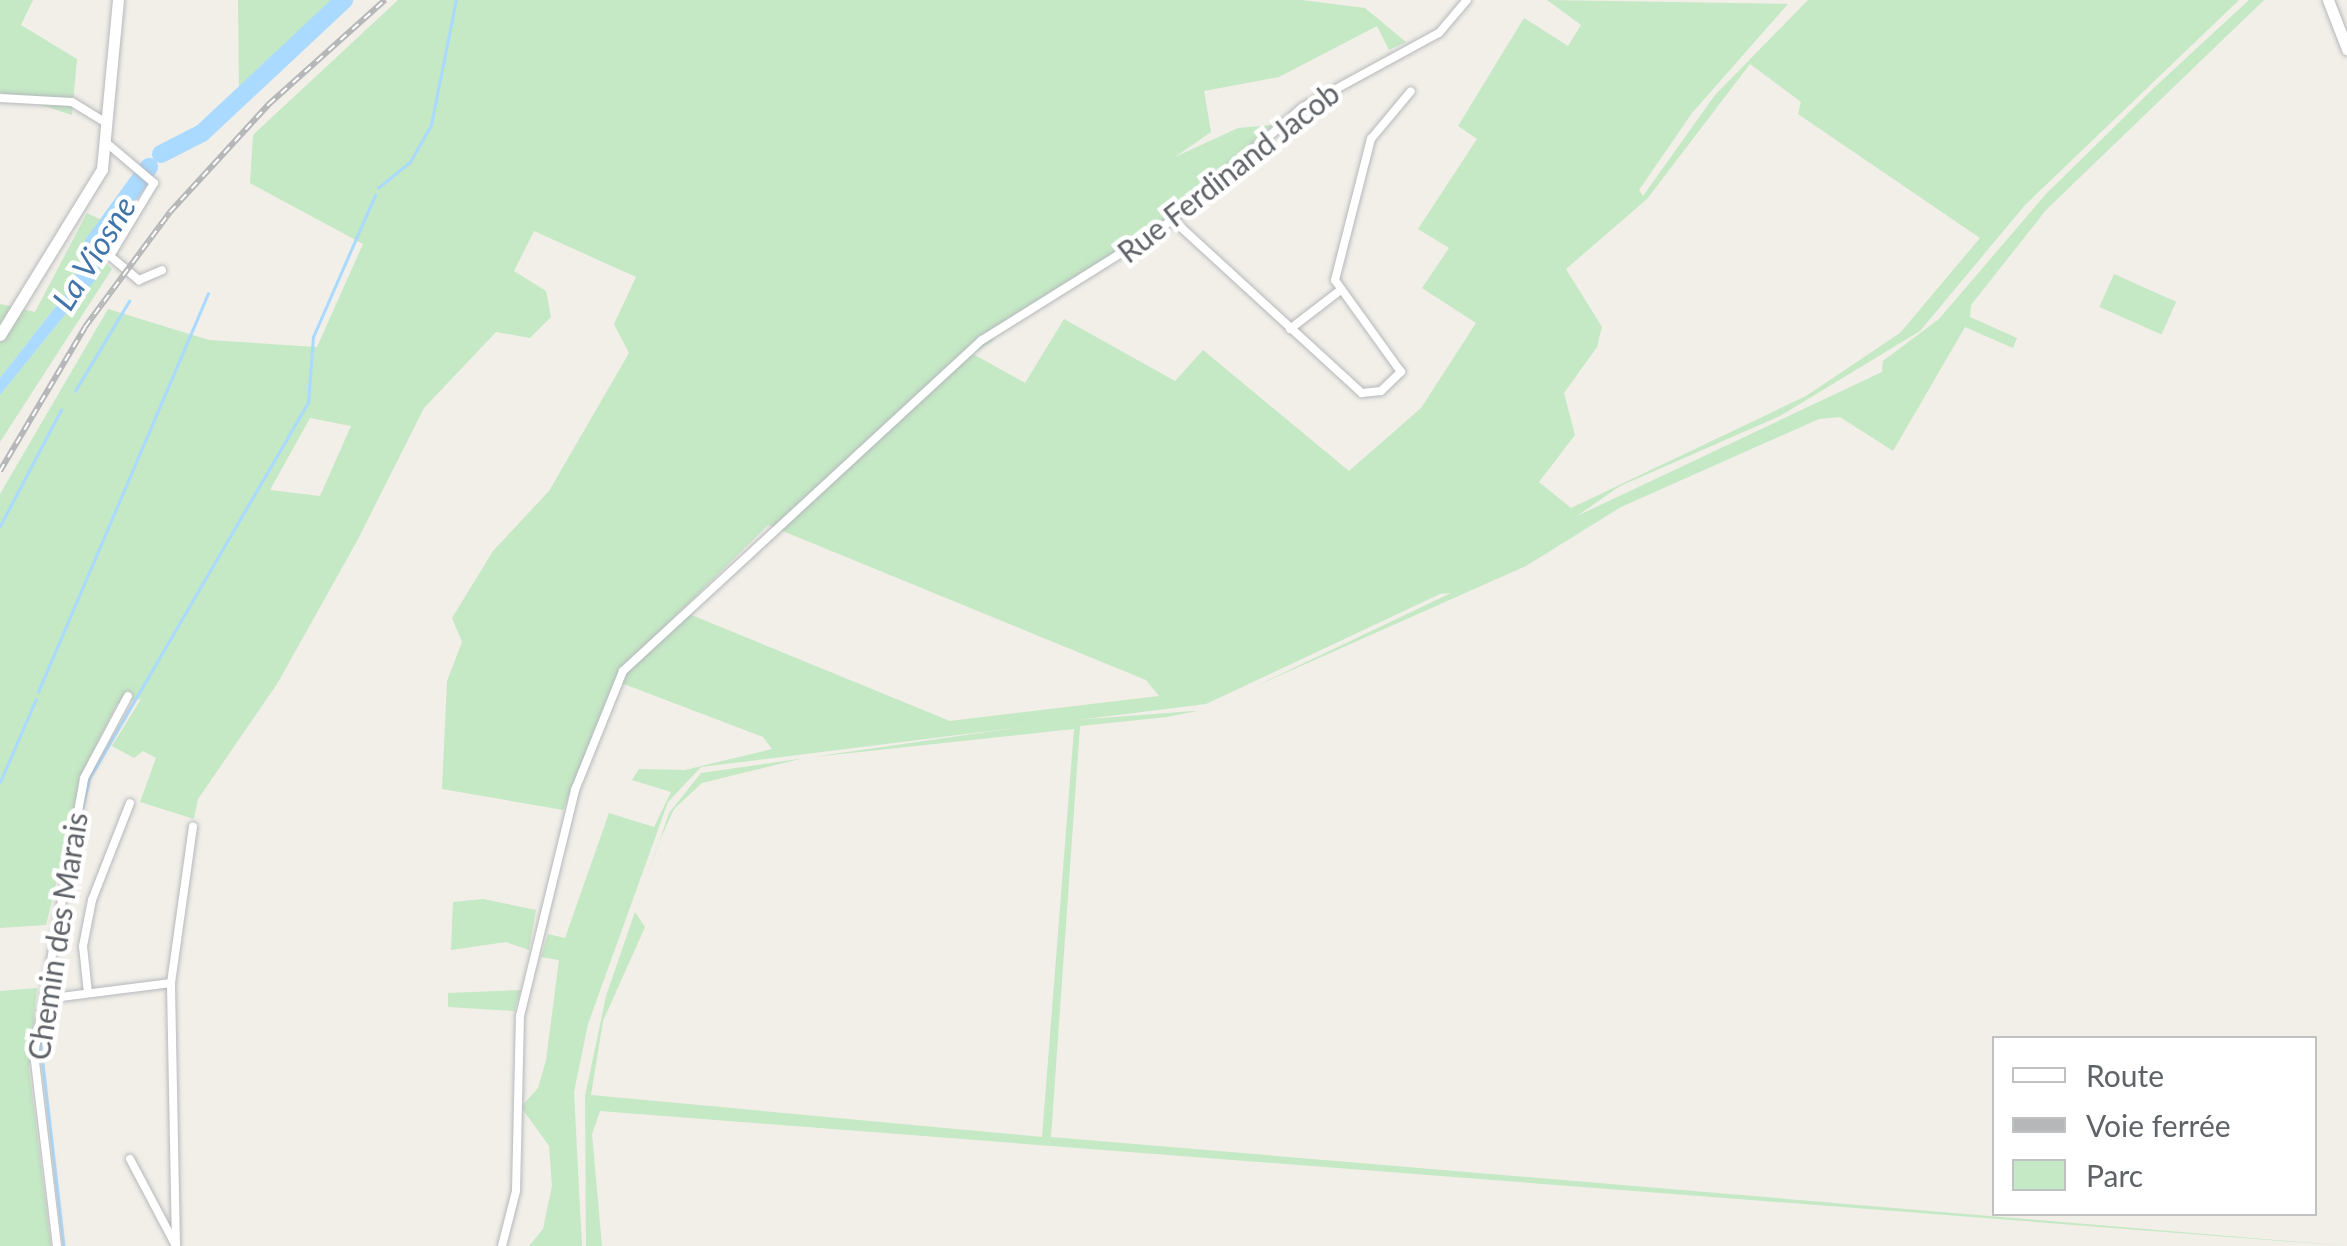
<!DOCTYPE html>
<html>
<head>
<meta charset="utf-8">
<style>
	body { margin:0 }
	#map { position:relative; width:2347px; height:1246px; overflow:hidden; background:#f1efe8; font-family:Lato,sans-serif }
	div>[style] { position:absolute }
	.green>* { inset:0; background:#c5e8c5; transform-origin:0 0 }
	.water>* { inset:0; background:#aadaff }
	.stream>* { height:2.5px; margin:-1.25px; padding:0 1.25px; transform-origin:1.25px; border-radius:1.25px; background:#aadaff }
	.river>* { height:18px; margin:-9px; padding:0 9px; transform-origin:9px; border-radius:9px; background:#aadaff }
	.roads { filter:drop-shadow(0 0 2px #b5b8bc) drop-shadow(0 0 2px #b5b8bc) }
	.street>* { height:8px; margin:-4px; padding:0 4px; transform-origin:4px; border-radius:4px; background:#fff }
	.secondary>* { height:11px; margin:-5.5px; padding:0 5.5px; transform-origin:5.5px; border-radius:5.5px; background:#fff }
	.rail>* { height:6px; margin-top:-3px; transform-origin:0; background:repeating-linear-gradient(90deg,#fff 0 8px,#b6b7b8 0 16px); box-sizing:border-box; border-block:2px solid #b6b7b8 }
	span { translate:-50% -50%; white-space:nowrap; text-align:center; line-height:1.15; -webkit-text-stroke:9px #fff; paint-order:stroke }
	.street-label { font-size:30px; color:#5f6368 }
	.water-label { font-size:32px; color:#4174aa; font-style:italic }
	.legend { position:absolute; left:1992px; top:1036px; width:325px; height:180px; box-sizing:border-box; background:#fff; border:2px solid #bfc1c3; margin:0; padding:12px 18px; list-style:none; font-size:30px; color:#5f6368 }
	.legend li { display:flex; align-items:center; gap:20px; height:50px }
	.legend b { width:50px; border:2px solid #bfc1c3 }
</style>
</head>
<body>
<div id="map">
	<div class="green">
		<div style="clip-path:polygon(0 0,33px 0,21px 25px,77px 59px,72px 115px,0 92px)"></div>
		<div style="clip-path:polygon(238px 0,346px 0,239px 90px)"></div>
		<div style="clip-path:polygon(evenodd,398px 0,1302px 0,1365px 8px,1406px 42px,1389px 50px,1377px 26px,1279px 77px,1204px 91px,1211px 132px,1175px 157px,1238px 128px,1273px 125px,1162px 223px,988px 332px,994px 340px,973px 354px,1025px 383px,1064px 319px,1175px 381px,1203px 350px,1349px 471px,1421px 408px,1476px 323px,1422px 288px,1449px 248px,1418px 229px,1477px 139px,1458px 126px,1524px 18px,1568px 46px,1581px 25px,1547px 0,1788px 4px,1692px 113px,1639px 190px,1643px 196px,1715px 95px,1808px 0,2239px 0,2025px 205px,1920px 331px,1780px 416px,1620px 486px,1577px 516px,1882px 372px,1883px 361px,1939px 319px,2046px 194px,2157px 85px,2249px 0,2264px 0,2046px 210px,1971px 305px,1970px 317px,2017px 338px,2013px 348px,1965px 327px,1893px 451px,1840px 417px,1819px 419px,1621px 507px,1526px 566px,1256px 686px,1451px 593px,1440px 594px,1206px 704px,701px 767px,668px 802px,588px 1024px,574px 1092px,582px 1246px,529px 1246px,543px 1229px,552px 1186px,549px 1146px,521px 1107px,538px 1088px,546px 1060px,559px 960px,541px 957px,548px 934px,565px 938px,609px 813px,654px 827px,671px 792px,632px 780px,639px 769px,685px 770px,772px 749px,763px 737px,616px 681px,563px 810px,442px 789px,447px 681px,462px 642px,452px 618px,493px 551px,549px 491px,629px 353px,614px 324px,636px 277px,534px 231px,514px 271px,546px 291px,551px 317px,530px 338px,496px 332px,424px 408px,357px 541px,277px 684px,198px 799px,194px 819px,140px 802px,156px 758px,143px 751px,134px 758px,112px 746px,141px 699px,117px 704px,84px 769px,46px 925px,0 928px,0 494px,108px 309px,209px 340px,317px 347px,363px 244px,250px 183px,253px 135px,398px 0,1750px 64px,1801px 102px,1798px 114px,1980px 238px,1900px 333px,1806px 396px,1571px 508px,1539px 482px,1575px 435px,1564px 393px,1597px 347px,1602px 327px,1566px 269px,1647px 199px,1750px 64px,398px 0,310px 418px,351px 426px,320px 496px,270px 490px,310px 418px,398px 0,768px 525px,1146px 680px,1159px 696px,950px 721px,689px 614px,652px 639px,768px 525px)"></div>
		<div style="clip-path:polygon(87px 213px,104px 221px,94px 251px,112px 269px,0 442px,0 395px,86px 289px,85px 269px,0 378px,0 304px,35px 312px)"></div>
		<div style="left:2114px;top:274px;width:68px;height:36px;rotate:24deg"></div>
		<div style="clip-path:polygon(evenodd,1193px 711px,1197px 711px,1167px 717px,1080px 726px,1051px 1137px,2347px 1246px,600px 1111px,592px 1134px,602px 1246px,586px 1246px,585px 1096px,606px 996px,669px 813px,701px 773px,1063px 721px,1193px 711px,1074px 729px,1042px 1137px,591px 1095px,603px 1021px,645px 927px,635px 912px,658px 844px,674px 809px,702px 783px,804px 758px,1074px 729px)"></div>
		<div style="clip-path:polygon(483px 899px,536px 910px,529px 950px,506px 942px,451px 950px,453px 902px)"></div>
		<div style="clip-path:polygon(37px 988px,29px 1068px,51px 1246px,0 1246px,0 991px)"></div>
		<div style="clip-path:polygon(521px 990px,514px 1011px,448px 1007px,448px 993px)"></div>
	</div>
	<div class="water">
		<div style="clip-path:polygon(85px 269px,95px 272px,86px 289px,0 395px,0 378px)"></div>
	</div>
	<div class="stream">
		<div style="left:378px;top:188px;width:41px;rotate:-39.1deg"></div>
		<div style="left:410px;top:162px;width:43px;rotate:-60.4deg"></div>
		<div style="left:431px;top:125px;width:127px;rotate:-78.7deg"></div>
		<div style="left:75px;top:391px;width:105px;rotate:-59deg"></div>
		<div style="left:0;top:526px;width:131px;rotate:-62.3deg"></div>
		<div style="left:38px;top:692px;width:433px;rotate:-66.9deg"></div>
		<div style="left:0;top:782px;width:90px;rotate:-66.6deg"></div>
		<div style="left:82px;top:808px;width:32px;rotate:-76deg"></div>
		<div style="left:90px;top:777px;width:433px;rotate:-59.8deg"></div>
		<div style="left:308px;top:403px;width:66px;rotate:-85.7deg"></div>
		<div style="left:313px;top:337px;width:155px;rotate:-66.4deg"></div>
		<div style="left:40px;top:1038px;width:209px;rotate:83.4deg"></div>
	</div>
	<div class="river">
		<div style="left:161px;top:154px;width:46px;rotate:-27.1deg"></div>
		<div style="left:202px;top:133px;width:195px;rotate:-43.1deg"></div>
		<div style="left:77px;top:288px;width:21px;rotate:-51deg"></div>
		<div style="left:90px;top:272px;width:29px;rotate:-82deg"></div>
		<div style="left:94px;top:243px;width:94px;rotate:-54.1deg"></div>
	</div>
	<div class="roads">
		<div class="street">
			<div style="left:0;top:98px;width:72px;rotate:3.2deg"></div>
			<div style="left:72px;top:102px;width:42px;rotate:31.4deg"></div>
			<div style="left:109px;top:145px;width:59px;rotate:40.2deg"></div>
			<div style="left:154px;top:183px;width:85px;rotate:121.1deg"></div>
			<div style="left:110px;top:256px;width:38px;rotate:40deg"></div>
			<div style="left:139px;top:280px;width:25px;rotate:-23deg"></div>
			<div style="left:1173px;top:220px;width:256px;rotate:42.5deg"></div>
			<div style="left:1362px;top:393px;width:19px;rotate:-6deg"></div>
			<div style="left:1381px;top:391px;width:28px;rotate:-44deg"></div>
			<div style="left:1401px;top:372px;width:113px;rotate:-125.7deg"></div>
			<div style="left:1335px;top:280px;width:146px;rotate:-75.7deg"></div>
			<div style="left:1371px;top:139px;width:62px;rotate:-50.2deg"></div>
			<div style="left:1290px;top:329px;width:61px;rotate:-37.6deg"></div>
			<div style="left:88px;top:993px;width:47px;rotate:-96.1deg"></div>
			<div style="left:83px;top:946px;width:47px;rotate:-78.9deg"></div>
			<div style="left:92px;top:900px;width:104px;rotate:-68.6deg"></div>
			<div style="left:53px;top:998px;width:119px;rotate:-7.2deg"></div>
			<div style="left:130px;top:1159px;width:98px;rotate:62.1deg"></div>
			<div style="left:57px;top:1246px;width:193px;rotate:-96.8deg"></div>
			<div style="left:34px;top:1054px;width:280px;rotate:-79.7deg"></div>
			<div style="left:84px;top:778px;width:93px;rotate:-61.8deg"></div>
			<div style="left:176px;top:1246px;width:263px;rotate:-91.1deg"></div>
			<div style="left:171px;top:983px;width:158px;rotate:-82deg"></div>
			<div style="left:502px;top:1246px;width:57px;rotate:-75.7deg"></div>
			<div style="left:516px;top:1191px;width:175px;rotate:-88.7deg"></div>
			<div style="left:520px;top:1016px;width:233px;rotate:-76.3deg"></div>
			<div style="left:575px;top:790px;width:128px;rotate:-68deg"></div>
			<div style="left:623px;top:671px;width:488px;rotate:-42.7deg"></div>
			<div style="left:982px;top:340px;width:213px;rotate:-32deg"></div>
			<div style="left:1163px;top:227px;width:184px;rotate:-40.6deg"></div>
			<div style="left:1303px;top:107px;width:155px;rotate:-28.6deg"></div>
			<div style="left:1439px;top:33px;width:43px;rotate:-49.7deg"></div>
		</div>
		<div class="secondary">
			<div style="left:2328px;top:0;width:53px;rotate:68.8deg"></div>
			<div style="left:0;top:335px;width:195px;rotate:-58.4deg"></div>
			<div style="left:102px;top:169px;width:170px;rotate:-84.6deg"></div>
		</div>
	</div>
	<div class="rail">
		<div style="left:0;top:471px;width:167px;rotate:-59.4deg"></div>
		<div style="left:85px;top:327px;width:143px;rotate:-53.5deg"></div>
		<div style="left:170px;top:212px;width:147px;rotate:-47.5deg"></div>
		<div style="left:269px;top:104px;width:156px;rotate:-41.9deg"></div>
	</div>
	<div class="street-label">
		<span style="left:1228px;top:172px;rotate:-38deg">Rue Ferdinand Jacob</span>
		<span style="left:57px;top:936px;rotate:-81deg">Chemin des Marais</span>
	</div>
	<div class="water-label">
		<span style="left:94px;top:253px;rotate:-58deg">La Viosne</span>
	</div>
	<ul class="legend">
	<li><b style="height:12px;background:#fff"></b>Route</li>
	<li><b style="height:12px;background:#b6b7b8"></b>Voie ferrée</li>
	<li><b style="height:28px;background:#c5e8c5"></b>Parc</li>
	</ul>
</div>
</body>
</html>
